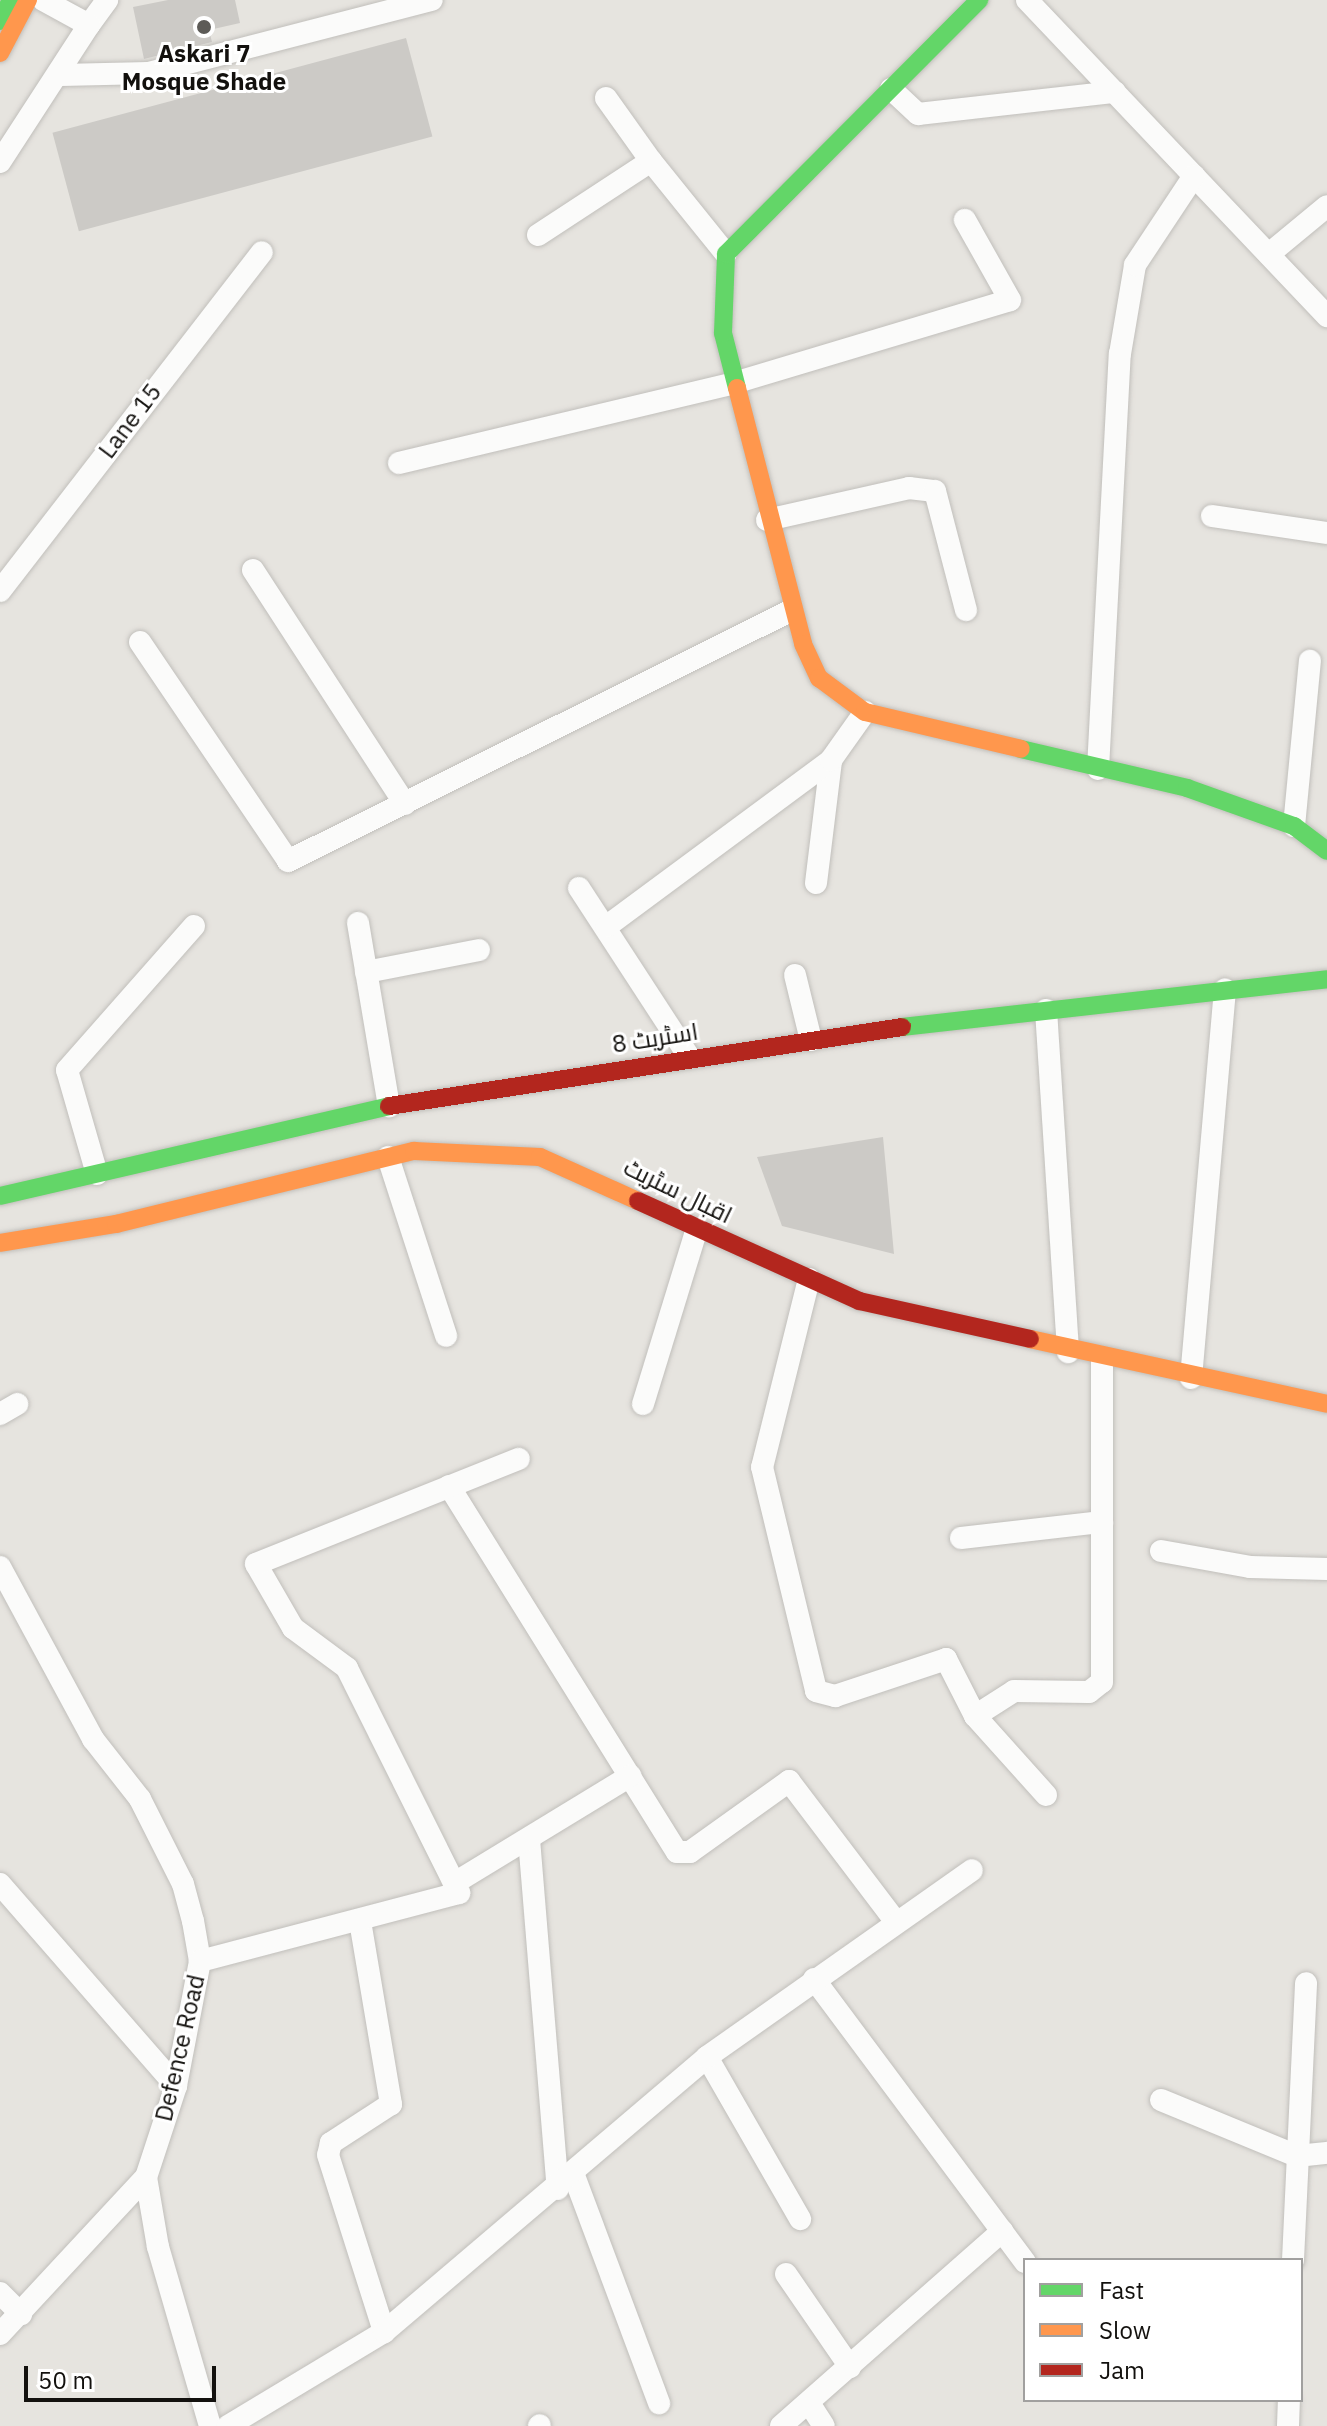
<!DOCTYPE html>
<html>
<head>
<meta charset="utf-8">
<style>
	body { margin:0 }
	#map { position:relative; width:1327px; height:2426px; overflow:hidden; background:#e6e4df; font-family:"IBM Plex Sans",Cairo,sans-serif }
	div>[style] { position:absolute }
	.building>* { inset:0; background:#cccac6; transform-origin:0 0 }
	.roads { filter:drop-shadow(0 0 2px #c1bfbb) drop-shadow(0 0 2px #c1bfbb) }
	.street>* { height:22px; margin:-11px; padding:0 11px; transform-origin:11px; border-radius:11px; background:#fbfbfa }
	.fast>* { height:18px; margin:-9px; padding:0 9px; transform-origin:9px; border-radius:9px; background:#63d668 }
	.slow>* { height:18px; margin:-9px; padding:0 9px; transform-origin:9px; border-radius:9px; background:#ff974d }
	.jam>* { height:18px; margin:-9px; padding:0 9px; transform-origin:9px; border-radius:9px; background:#b3261e }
	.dots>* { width:22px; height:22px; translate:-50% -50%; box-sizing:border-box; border:4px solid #fff; border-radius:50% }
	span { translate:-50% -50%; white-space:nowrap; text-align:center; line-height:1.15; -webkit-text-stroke:6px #fff; paint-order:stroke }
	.poi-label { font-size:24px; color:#13110e; font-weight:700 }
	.street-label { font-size:24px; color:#13110e }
	.legend { position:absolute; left:1023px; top:2258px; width:280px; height:144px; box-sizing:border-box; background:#fff; border:2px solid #a1a09f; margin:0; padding:10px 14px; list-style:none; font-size:24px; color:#13110e }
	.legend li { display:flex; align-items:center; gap:16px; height:40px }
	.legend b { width:40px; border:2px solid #a1a09f }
	.scale { position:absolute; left:24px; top:2366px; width:192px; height:36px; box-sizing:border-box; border:4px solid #13110e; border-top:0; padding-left:10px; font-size:24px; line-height:28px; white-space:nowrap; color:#13110e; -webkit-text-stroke:6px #fff; paint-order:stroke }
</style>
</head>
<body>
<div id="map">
	<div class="building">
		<div style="clip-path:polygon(168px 0,235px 0,240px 23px,209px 30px,212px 42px,144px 59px,133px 7px)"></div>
		<div style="left:406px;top:38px;width:102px;height:366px;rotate:75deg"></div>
		<div style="clip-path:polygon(883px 1137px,894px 1254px,782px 1226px,757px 1157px)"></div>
	</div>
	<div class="roads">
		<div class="street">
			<div style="left:1027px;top:0;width:436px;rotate:46.5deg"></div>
			<div style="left:89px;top:25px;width:31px;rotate:-54deg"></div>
			<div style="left:61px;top:75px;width:88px;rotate:-1.3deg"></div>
			<div style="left:149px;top:73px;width:292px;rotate:-14.5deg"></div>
			<div style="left:891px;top:89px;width:37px;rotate:43deg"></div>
			<div style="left:918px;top:114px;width:198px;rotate:-6.4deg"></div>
			<div style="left:606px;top:98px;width:77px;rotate:54.5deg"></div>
			<div style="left:0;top:162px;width:163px;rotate:-57deg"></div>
			<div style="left:89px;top:25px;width:52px;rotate:-151.5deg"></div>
			<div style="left:538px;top:235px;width:135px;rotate:-33.2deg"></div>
			<div style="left:651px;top:161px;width:119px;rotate:51.1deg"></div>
			<div style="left:1269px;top:254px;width:75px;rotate:-39.6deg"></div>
			<div style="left:399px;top:463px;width:344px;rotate:-13.4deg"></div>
			<div style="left:734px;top:383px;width:288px;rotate:-16.7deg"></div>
			<div style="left:1010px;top:300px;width:92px;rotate:-119.4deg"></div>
			<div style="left:1212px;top:516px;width:116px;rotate:8.4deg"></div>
			<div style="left:767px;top:520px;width:146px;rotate:-12.7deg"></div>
			<div style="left:909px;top:488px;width:26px;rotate:7deg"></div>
			<div style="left:935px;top:491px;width:123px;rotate:75.4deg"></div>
			<div style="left:253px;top:570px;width:279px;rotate:57deg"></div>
			<div style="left:0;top:591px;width:428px;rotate:-52.3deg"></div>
			<div style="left:140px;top:642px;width:264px;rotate:55.9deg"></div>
			<div style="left:288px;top:861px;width:563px;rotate:-26.47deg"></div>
			<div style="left:1098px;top:769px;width:416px;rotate:-87deg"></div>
			<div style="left:1120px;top:354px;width:90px;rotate:-80.4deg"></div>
			<div style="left:1135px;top:265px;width:107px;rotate:-56.5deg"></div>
			<div style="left:1294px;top:826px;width:166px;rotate:-84.5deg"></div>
			<div style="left:816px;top:883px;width:124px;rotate:-83deg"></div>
			<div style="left:579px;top:888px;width:202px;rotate:56.9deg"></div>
			<div style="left:358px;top:923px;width:186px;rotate:80.4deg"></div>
			<div style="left:607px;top:926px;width:279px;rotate:-36.5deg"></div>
			<div style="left:831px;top:760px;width:59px;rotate:-54.7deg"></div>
			<div style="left:366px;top:972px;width:115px;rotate:-11deg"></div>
			<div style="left:795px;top:975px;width:67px;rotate:76.2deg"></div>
			<div style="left:1046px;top:1010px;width:343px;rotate:86.3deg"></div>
			<div style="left:388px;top:1157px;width:188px;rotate:72deg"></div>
			<div style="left:97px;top:1174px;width:108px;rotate:-106.1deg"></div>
			<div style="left:67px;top:1070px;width:192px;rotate:-48.6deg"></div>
			<div style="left:809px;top:1279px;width:194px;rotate:104deg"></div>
			<div style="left:762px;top:1467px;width:230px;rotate:76.4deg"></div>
			<div style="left:816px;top:1691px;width:20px;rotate:15deg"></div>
			<div style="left:835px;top:1696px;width:117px;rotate:-18.4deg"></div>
			<div style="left:946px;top:1659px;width:64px;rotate:63deg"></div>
			<div style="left:1191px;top:1378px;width:390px;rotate:-85deg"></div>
			<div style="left:643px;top:1404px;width:183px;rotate:-72.9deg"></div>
			<div style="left:0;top:1414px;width:20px;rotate:-30deg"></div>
			<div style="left:449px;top:1486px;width:431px;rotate:58.1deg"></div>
			<div style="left:677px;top:1852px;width:13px"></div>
			<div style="left:690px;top:1852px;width:122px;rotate:-35.6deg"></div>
			<div style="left:789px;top:1781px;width:177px;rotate:52.8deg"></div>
			<div style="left:961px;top:1538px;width:142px;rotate:-6.5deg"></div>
			<div style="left:1161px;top:1551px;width:90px;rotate:10.2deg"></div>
			<div style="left:1250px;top:1567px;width:77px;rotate:1.5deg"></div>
			<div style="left:0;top:1567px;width:196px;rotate:61.6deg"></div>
			<div style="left:93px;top:1739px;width:76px;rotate:51.9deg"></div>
			<div style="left:140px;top:1799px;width:95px;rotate:63.2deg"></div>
			<div style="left:183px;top:1884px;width:38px;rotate:75deg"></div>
			<div style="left:193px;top:1921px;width:41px;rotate:80.1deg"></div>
			<div style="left:200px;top:1961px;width:127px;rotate:100.9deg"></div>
			<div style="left:176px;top:2086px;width:96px;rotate:108.2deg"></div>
			<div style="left:146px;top:2177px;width:71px;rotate:80.3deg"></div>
			<div style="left:158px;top:2247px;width:186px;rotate:73.8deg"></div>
			<div style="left:1046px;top:1795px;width:106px;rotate:-131.9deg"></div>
			<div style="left:975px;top:1716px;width:46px;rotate:-32.7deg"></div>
			<div style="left:1014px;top:1691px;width:75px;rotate:0.8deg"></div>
			<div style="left:1089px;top:1692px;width:16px;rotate:-38deg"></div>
			<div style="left:1102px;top:1682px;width:323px;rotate:-90deg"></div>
			<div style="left:529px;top:1839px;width:351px;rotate:85.3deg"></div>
			<div style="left:458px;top:1881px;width:202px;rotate:-31.4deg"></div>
			<div style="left:0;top:1884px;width:268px;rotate:48.9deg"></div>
			<div style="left:360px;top:1921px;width:186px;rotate:80.4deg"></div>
			<div style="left:391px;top:2104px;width:72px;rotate:147deg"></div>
			<div style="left:331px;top:2143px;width:12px;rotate:104deg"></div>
			<div style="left:328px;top:2155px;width:186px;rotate:72.4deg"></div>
			<div style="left:200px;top:1961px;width:268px;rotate:-14.7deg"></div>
			<div style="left:459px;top:1893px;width:251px;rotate:-116.5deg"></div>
			<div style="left:347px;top:1668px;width:67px;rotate:-143.5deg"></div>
			<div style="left:293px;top:1628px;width:74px;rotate:-120deg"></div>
			<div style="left:256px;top:1564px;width:283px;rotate:-21.8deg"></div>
			<div style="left:814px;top:1979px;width:353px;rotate:53.3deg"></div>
			<div style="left:707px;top:2057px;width:187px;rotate:60.1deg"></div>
			<div style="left:1161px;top:2100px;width:147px;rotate:22.4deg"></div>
			<div style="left:1297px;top:2156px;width:30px;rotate:-6deg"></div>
			<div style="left:573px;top:2173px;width:246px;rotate:69.5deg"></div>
			<div style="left:1293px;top:2260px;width:277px;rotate:-87.3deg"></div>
			<div style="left:786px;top:2274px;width:113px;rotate:55.5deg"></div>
			<div style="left:0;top:2293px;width:30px;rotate:45deg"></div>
			<div style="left:0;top:2334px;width:214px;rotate:-47.1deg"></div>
			<div style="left:809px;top:2403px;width:27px;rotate:57deg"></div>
			<div style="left:228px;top:2426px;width:182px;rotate:-31.1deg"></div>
			<div style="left:384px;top:2332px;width:424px;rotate:-40.4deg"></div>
			<div style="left:707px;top:2057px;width:324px;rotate:-35.2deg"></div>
			<div style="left:539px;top:2426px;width:1px;rotate:-45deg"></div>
			<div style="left:781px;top:2426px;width:295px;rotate:-41.4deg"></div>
			<div style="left:1288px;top:2426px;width:26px;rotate:-88deg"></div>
		</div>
		<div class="fast">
			<div style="left:0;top:21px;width:24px;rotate:-62deg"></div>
			<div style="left:737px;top:388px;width:57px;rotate:-104.3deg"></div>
			<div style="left:723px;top:333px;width:79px;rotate:-87.8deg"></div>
			<div style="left:726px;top:254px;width:359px;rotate:-45.1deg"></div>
			<div style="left:1021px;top:749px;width:171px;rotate:13.2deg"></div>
			<div style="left:1187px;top:788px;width:114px;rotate:19.6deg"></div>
			<div style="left:1294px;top:826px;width:41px;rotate:37.1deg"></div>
			<div style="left:902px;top:1027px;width:428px;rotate:-6.4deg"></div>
			<div style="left:0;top:1196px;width:399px;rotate:-13deg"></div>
		</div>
		<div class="slow">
			<div style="left:0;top:53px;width:60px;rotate:-62.2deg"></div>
			<div style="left:737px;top:388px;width:264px;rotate:75.5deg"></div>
			<div style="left:803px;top:644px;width:38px;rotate:65deg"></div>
			<div style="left:819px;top:678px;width:57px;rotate:36.5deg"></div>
			<div style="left:865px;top:712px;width:160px;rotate:13.3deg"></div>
			<div style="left:0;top:1243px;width:118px;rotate:-9.3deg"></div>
			<div style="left:116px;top:1224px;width:307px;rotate:-13.8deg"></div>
			<div style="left:414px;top:1151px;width:126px;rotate:2.7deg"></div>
			<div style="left:540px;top:1157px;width:107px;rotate:24.2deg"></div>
			<div style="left:1030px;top:1339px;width:304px;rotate:12.3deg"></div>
		</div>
		<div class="jam">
			<div style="left:389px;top:1106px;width:519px;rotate:-8.75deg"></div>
			<div style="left:638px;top:1201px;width:243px;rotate:24.3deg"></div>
			<div style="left:859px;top:1301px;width:175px;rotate:12.5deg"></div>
		</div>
	</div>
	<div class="dots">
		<div style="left:204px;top:27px;background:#5d5b57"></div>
	</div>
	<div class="poi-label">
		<span style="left:204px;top:68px">Askari 7<br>Mosque Shade</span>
	</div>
	<div class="street-label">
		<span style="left:130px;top:421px;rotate:-53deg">Lane 15</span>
		<span style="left:655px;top:1038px;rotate:-9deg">اسٹریٹ 8</span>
		<span style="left:678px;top:1191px;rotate:26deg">اقبال سٹریٹ</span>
		<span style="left:180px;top:2048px;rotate:-77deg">Defence Road</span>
	</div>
	<ul class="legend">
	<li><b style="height:10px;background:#63d668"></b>Fast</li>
	<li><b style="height:10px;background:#ff974d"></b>Slow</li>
	<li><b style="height:10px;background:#b3261e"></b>Jam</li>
	</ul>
	<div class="scale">50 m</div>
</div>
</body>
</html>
